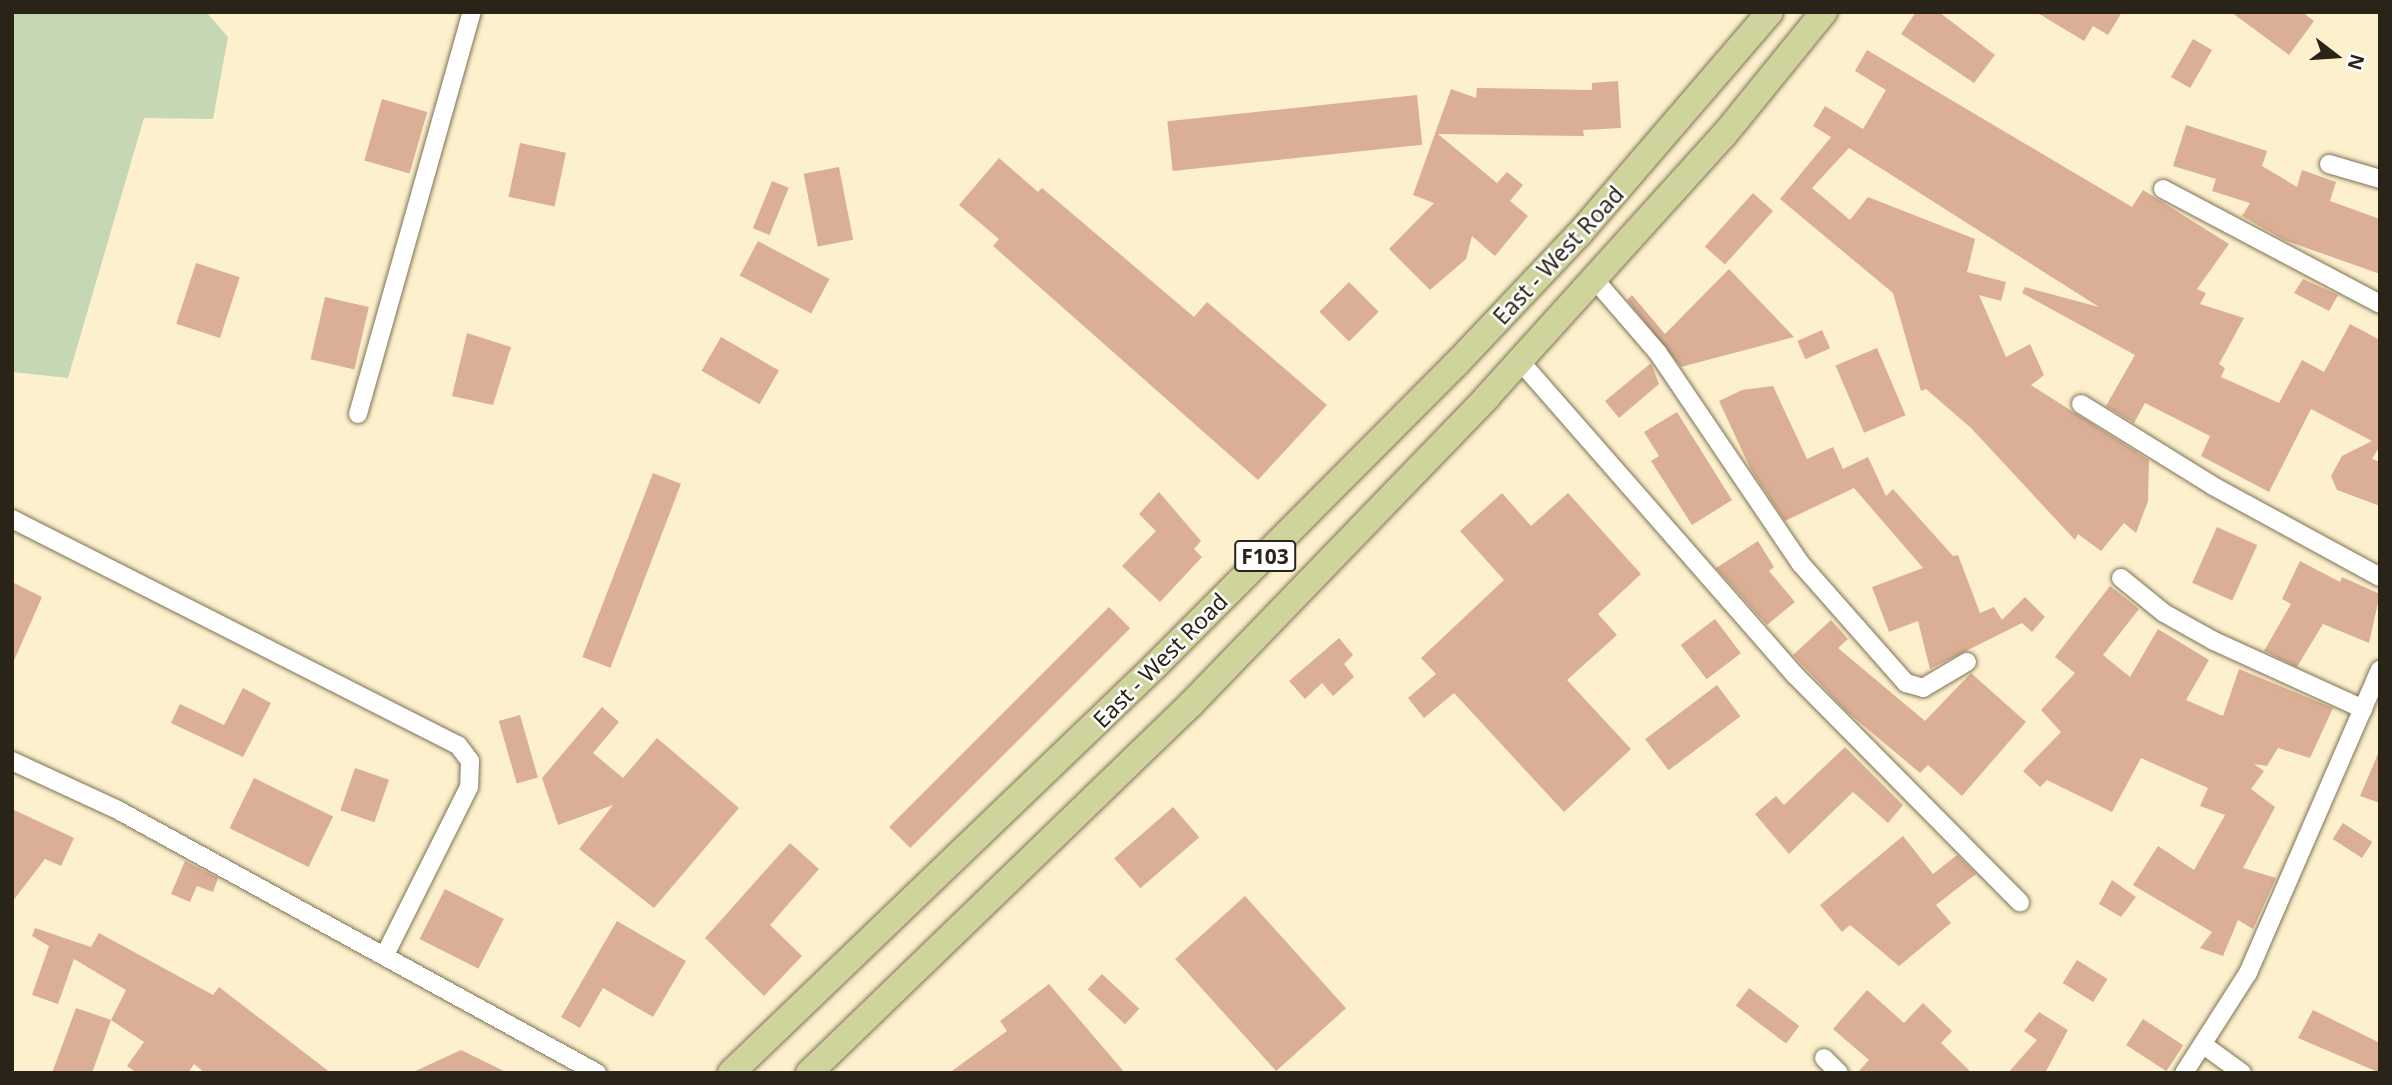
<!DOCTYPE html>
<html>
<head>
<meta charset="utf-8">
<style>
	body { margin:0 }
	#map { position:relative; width:2392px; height:1085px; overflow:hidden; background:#fdf0cd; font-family:"Noto Sans",sans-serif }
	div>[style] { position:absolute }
	.green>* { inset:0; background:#c5d7b4 }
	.building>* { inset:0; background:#dbaf95; transform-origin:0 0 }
	.roads { filter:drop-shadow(0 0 2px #7e7253) drop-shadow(0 0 2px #7e7253) }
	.minor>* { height:18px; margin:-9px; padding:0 9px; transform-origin:9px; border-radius:9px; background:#fff }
	.primary>* { height:26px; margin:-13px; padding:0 13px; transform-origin:13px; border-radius:13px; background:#ced49c }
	span { translate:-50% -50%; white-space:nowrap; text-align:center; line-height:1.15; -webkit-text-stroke:5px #fefefe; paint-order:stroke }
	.shield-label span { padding:2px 5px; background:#fefefe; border:2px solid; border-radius:5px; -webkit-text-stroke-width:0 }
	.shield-label { font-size:21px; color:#292417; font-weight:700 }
	.street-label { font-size:23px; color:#292417 }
	.frame { position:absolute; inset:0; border:14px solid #292417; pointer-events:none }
	.north { position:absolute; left:2301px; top:21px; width:70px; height:70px; -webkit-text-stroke:5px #fefefe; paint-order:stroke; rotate:107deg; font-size:19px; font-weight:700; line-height:28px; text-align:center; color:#292417 }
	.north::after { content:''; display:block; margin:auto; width:24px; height:32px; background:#292417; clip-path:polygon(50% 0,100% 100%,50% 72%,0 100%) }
</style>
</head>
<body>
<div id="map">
	<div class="green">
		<div style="clip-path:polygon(12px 12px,206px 12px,228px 37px,213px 119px,144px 118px,68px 378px,12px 372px)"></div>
	</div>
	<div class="building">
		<div style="clip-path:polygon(1916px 12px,1939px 12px,1995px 55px,1974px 83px,1901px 34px)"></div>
		<div style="clip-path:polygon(2036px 12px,2122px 12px,2108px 35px,2093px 26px,2084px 41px)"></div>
		<div style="clip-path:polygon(2231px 12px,2302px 12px,2314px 21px,2289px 55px)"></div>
		<div style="left:2193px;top:39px;width:22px;height:44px;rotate:30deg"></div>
		<div style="clip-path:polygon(1867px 50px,2132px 207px,2143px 190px,2229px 244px,2197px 289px,2206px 293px,2200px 304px,2244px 318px,2219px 364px,2225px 368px,2221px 377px,2279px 403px,2302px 360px,2324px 372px,2350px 324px,2380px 340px,2380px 446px,2372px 459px,2380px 462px,2380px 506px,2337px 490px,2331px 476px,2342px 456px,2372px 441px,2311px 409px,2269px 492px,2201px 456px,2210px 436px,2145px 403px,2134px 423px,2106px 406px,2135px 355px,2022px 293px,2025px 287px,2099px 307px,1849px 148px,1812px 188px,1850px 220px,1868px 197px,1975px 239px,1967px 272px,2006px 282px,2001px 301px,1979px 295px,2006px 357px,2030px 344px,2044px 375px,2031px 385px,2149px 460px,2148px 501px,2136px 533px,2124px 523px,2101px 551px,2078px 534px,2075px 540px,1971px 428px,1926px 389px,1921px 391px,1893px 293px,1780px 199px,1831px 137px,1813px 126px,1825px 106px,1863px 129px,1886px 90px,1855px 71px)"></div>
		<div style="clip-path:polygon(1618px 81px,1621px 128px,1583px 130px,1584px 136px,1438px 134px,1497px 183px,1507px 172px,1523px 185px,1510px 201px,1528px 216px,1495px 256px,1472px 236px,1466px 259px,1430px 290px,1389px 249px,1434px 203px,1413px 195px,1451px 89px,1476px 98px,1477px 88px,1592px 90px,1592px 83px)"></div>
		<div style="left:1417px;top:95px;width:50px;height:251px;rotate:84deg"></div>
		<div style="left:382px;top:99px;width:47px;height:64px;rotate:16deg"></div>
		<div style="clip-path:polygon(2186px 125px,2267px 151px,2262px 166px,2297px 187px,2302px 170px,2336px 182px,2330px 201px,2380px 219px,2380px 274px,2284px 240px,2242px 216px,2250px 203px,2212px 191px,2216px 179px,2173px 166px)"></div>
		<div style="left:520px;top:143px;width:47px;height:55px;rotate:12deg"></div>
		<div style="clip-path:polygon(999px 158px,1038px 192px,1042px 188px,1194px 317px,1207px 302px,1327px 405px,1258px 480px,993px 246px,999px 239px,959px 205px)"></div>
		<div style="left:839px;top:167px;width:74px;height:36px;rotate:79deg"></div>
		<div style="left:772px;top:181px;width:18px;height:51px;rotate:22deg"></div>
		<div style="left:1753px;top:193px;width:27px;height:72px;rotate:42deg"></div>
		<div style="left:758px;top:241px;width:81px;height:39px;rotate:28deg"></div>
		<div style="left:196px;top:263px;width:46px;height:64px;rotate:18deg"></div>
		<div style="clip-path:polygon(1729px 269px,1794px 337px,1681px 367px,1627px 300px,1632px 295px,1665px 334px)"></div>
		<div style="clip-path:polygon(2303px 279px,2338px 295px,2329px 311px,2294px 293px)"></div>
		<div style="left:1349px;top:282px;width:42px;height:42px;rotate:45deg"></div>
		<div style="left:325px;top:297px;width:45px;height:64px;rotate:13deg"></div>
		<div style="left:1822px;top:330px;width:20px;height:27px;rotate:66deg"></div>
		<div style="clip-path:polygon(467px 333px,511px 347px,493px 405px,452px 396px)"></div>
		<div style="left:721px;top:337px;width:67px;height:39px;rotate:30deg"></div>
		<div style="left:1877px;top:348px;width:73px;height:45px;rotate:67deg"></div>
		<div style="clip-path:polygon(1651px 363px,1659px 384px,1619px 418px,1605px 401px)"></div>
		<div style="clip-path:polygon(1773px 386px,1807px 459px,1833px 447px,1843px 469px,1868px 457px,1886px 496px,1893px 489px,1953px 556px,1958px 555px,1980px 613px,1994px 607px,2002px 620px,2025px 597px,2045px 617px,2032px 632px,2022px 623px,1930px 669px,1918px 621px,1889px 632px,1872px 587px,1923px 568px,1854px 488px,1785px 521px,1751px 470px,1719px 401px,1742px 390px)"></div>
		<div style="clip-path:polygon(1677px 412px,1732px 500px,1692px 525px,1651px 461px,1659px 456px,1644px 432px)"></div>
		<div style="left:653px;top:473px;width:30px;height:197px;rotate:21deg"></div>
		<div style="clip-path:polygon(1159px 492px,1201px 541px,1194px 549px,1202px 557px,1160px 602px,1122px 566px,1156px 531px,1139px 514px)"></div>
		<div style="clip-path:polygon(1502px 493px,1531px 526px,1568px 493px,1641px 574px,1598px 614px,1617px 635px,1567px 680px,1631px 749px,1564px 812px,1454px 693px,1424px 718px,1408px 698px,1436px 674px,1421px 658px,1504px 580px,1460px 531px)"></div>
		<div style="left:2217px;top:527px;width:44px;height:61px;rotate:24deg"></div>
		<div style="clip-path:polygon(1758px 541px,1774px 567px,1769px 571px,1795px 602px,1767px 625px,1716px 568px)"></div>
		<div style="clip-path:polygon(2300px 561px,2340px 582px,2342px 577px,2380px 594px,2369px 643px,2323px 624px,2297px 667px,2264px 651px,2291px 604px,2282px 599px)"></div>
		<div style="clip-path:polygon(12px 582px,42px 597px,12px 665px)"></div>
		<div style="clip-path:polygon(2110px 586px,2139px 609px,2103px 655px,2130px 677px,2158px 629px,2209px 660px,2186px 700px,2223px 716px,2239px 669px,2333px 708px,2310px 758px,2278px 748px,2267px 766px,2254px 764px,2264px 771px,2251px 789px,2275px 807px,2243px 868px,2276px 878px,2253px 929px,2238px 920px,2223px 956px,2200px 948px,2212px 932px,2133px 885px,2158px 846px,2194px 870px,2225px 815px,2200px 806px,2208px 788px,2141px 758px,2112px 812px,2047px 780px,2040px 787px,2023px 771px,2061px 732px,2041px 710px,2075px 673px,2055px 657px)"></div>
		<div style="left:1109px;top:607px;width:30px;height:311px;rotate:45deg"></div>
		<div style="left:1715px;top:619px;width:43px;height:43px;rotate:53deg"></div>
		<div style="clip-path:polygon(1831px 620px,1848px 639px,1838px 648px,1925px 721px,1971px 673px,2026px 722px,1962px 796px,1928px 765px,1920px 773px,1846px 711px,1793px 655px)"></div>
		<div style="clip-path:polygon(1339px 638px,1353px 655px,1344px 664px,1354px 677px,1333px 696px,1322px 683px,1305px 699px,1289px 681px)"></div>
		<div style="left:1717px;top:685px;width:39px;height:90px;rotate:53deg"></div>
		<div style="clip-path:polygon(243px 688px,271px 703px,243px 757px,171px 723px,180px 704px,224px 725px)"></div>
		<div style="clip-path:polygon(602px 707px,619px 722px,593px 753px,623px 778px,657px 738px,739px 808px,654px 908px,579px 849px,613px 805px,558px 825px,542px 778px)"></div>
		<div style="left:520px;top:715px;width:65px;height:22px;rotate:74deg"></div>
		<div style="clip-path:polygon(1845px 747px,1903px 805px,1888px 823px,1853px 792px,1789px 854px,1755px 814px,1776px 796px,1784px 805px)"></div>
		<div style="clip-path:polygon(2380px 749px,2380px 803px,2360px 796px)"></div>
		<div style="left:355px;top:768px;width:36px;height:45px;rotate:19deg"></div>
		<div style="left:254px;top:778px;width:88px;height:56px;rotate:26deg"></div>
		<div style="left:1173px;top:807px;width:40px;height:78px;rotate:49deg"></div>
		<div style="clip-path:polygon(12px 809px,74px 838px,61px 866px,45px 859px,12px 902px)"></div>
		<div style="left:2343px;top:823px;width:35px;height:19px;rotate:33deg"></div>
		<div style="clip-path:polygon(1903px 836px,1933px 874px,1957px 855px,1976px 874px,1936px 905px,1951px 923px,1899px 966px,1850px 925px,1842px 932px,1820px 905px)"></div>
		<div style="clip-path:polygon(790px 843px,819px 869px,770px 925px,802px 956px,764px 996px,705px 938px)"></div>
		<div style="clip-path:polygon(185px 861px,218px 878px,213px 892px,197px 886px,190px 902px,171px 894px)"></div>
		<div style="clip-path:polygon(2112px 880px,2136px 897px,2121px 917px,2099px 904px)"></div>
		<div style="left:445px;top:889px;width:66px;height:56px;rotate:27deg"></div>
		<div style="left:1245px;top:896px;width:151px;height:94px;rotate:48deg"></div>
		<div style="clip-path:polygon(617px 921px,686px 961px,653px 1017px,603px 988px,580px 1028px,561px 1017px)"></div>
		<div style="clip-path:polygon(35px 928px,91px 947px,99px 933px,213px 995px,219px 987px,331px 1073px,205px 1073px,194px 1064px,188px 1073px,137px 1073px,127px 1066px,144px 1042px,111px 1020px,126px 990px,74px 959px,58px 1004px,32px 995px,49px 946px,32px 936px)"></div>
		<div style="left:2077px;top:960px;width:36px;height:27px;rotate:32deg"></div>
		<div style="left:1102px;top:974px;width:51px;height:21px;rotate:43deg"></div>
		<div style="clip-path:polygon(1049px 984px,1125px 1073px,949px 1073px,1007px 1031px,1000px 1021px)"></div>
		<div style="left:1749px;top:988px;width:63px;height:22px;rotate:37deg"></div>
		<div style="clip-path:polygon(1867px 990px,1904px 1023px,1923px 1003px,1952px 1031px,1941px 1043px,1972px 1073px,1857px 1073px,1869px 1060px,1833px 1029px)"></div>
		<div style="clip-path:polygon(76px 1008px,111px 1020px,92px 1073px,52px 1073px)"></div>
		<div style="clip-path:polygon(2313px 1010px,2380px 1043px,2380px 1073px,2298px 1038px)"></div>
		<div style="clip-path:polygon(2039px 1012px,2068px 1030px,2045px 1073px,2008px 1073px,2037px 1040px,2024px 1031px)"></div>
		<div style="left:2143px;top:1019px;width:48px;height:31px;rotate:33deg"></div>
		<div style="clip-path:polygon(461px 1050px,508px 1073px,411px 1073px)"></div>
	</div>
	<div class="roads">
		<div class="minor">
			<div style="left:2329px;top:164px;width:53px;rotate:16.4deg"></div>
			<div style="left:2163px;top:189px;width:246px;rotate:27.9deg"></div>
			<div style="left:1595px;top:280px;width:96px;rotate:49.2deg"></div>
			<div style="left:1658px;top:353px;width:255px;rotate:55.9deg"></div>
			<div style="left:1801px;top:564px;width:159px;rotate:48.6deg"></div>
			<div style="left:1906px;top:683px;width:18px;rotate:16deg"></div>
			<div style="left:1923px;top:688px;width:51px;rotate:-30.6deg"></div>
			<div style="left:1520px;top:361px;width:417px;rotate:48.8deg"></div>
			<div style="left:1795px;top:675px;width:320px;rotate:45.3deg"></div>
			<div style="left:2081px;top:404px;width:155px;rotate:31.8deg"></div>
			<div style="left:2213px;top:486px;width:190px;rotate:28.6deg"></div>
			<div style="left:358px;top:414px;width:418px;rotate:-74.2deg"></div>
			<div style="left:12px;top:519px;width:500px;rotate:26.9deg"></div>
			<div style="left:458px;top:745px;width:20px;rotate:53deg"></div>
			<div style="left:470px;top:761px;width:26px;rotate:92deg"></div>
			<div style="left:469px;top:787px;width:188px;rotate:116.6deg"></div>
			<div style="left:2121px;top:578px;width:55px;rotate:39.1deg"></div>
			<div style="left:2164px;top:613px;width:57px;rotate:29.2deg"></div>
			<div style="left:2214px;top:641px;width:164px;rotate:24.5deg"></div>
			<div style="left:12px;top:761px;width:115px;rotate:24.8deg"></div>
			<div style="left:116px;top:809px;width:549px;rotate:28.76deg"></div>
			<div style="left:2205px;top:1046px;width:46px;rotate:36.1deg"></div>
			<div style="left:1824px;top:1058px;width:21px;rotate:45deg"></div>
			<div style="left:2184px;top:1073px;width:119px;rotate:-57.4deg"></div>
			<div style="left:2248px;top:973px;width:331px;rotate:-66.5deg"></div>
		</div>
		<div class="primary">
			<div style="left:731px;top:1073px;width:588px;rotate:-43.83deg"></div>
			<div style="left:1155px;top:666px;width:426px;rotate:-45.1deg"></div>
			<div style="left:1456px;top:364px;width:180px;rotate:-46.6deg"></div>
			<div style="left:1580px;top:233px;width:291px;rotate:-49.3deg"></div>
			<div style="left:809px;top:1073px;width:531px;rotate:-44.01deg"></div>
			<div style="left:1191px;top:704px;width:426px;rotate:-46deg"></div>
			<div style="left:1487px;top:397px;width:353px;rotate:-47.9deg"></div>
			<div style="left:1724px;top:135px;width:159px;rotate:-50.9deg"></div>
		</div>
	</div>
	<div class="shield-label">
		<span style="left:1265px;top:556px">F103</span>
	</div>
	<div class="street-label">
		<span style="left:1558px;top:255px;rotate:-47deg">East - West Road</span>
		<span style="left:1160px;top:660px;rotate:-45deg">East - West Road</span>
	</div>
	<div class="frame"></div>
	<div class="north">N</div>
</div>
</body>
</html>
